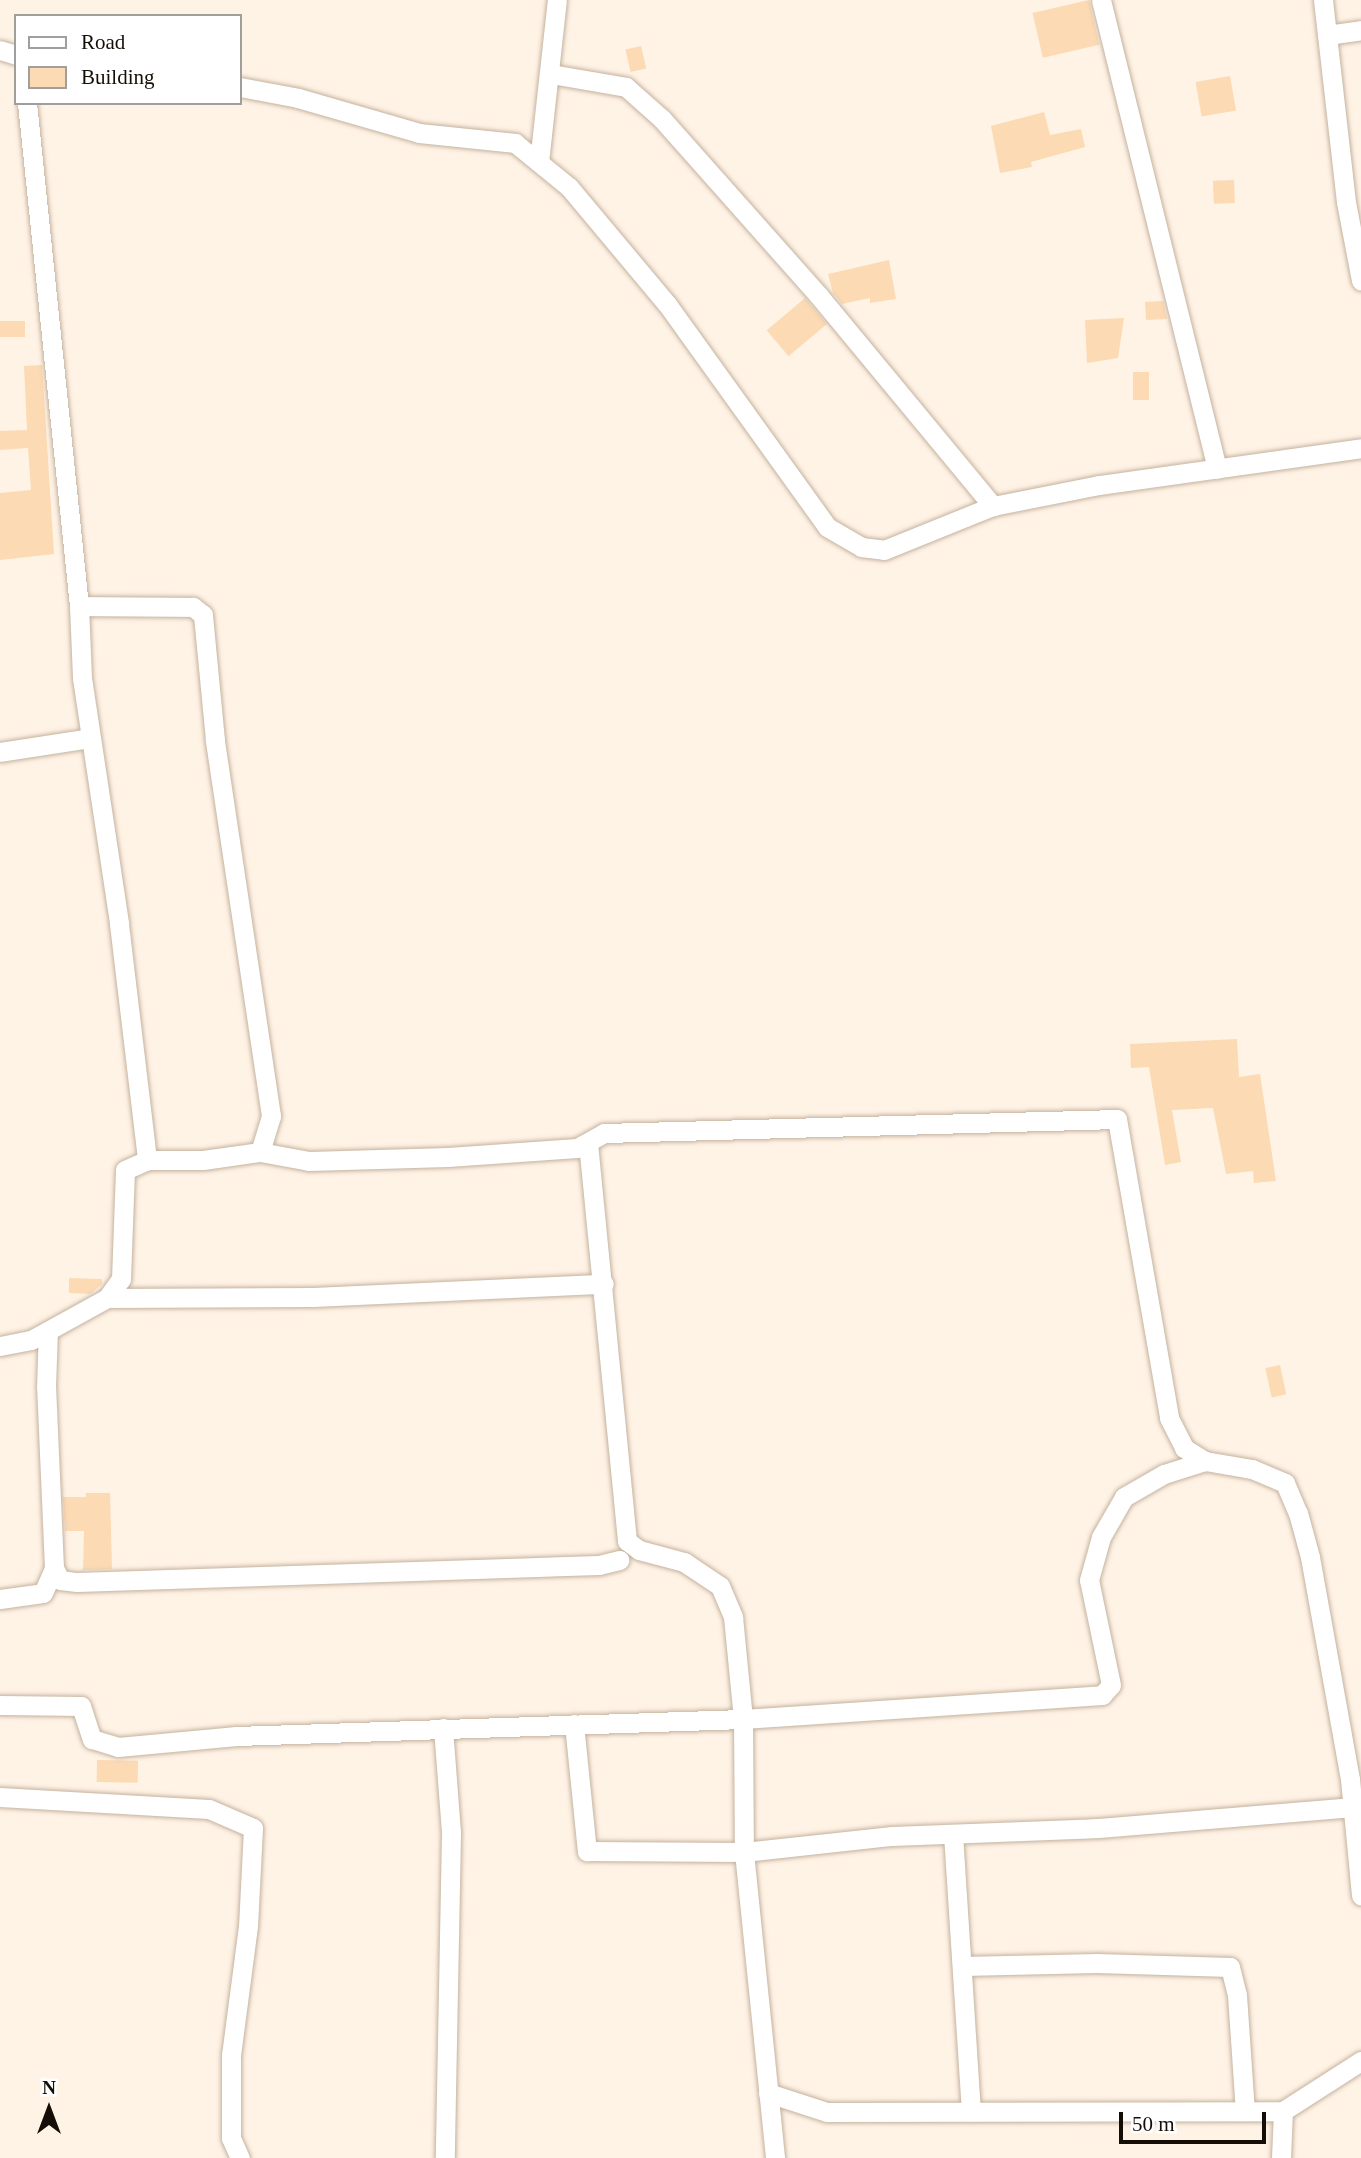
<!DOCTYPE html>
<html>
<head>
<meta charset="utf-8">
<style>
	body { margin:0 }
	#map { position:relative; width:1361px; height:2158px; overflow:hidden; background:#fff3e6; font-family:Georgia,serif }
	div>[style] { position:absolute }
	.building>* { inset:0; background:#fcdab4; transform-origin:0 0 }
	.roads { filter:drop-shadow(0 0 2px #c4b29e) drop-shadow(0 0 2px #c4b29e) }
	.minor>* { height:19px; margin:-9.5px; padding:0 9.5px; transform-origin:9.5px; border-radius:9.5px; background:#fff }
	span { translate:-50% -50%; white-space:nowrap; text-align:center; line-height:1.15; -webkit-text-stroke:6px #fff; paint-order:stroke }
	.legend { position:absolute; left:14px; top:14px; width:228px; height:91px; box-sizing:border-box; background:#fff; border:2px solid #a19f9c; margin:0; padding:9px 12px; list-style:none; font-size:21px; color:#150e07 }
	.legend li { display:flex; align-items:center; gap:14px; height:35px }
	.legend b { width:35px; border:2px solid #a19f9c }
	.north { position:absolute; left:14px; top:2074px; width:70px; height:70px; -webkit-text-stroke:5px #fff; paint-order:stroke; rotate:0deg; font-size:19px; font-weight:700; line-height:28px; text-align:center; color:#150e07 }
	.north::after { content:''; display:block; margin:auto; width:24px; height:32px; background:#150e07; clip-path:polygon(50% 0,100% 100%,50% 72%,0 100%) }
	.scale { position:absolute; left:1119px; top:2112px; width:147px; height:32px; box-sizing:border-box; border:4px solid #150e07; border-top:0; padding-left:9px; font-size:21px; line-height:24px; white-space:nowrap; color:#150e07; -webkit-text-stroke:5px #fff; paint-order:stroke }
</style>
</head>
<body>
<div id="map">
	<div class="building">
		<div style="left:1089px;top:0;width:46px;height:58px;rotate:77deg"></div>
		<div style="left:641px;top:46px;width:23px;height:16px;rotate:77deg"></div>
		<div style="left:1230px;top:76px;width:35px;height:35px;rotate:80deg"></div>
		<div style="clip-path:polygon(1044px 112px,1050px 135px,1081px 129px,1085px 147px,1031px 162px,1032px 167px,1000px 173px,991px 126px)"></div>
		<div style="left:1234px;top:180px;width:23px;height:21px;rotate:88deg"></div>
		<div style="clip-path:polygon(889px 260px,896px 299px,870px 303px,870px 298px,842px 304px,833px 293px,828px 274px)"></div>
		<div style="left:805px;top:298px;width:34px;height:50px;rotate:50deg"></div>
		<div style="clip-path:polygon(1163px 301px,1167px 319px,1146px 320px,1145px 302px)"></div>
		<div style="clip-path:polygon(1124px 318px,1118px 358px,1087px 363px,1085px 320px)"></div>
		<div style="left:0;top:321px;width:25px;height:16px"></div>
		<div style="clip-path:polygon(42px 365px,54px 554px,0 560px,0 493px,31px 490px,28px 448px,0 450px,0 431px,27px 430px,24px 366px)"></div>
		<div style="left:1133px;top:372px;width:16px;height:28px"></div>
		<div style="clip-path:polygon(1237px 1039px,1239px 1077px,1260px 1074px,1276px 1181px,1254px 1183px,1253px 1171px,1226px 1174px,1213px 1108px,1172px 1110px,1181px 1162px,1165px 1165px,1149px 1067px,1131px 1068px,1130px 1044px)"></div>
		<div style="clip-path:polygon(69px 1278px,102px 1279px,102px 1284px,90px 1294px,69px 1293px)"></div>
		<div style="left:1280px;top:1365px;width:30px;height:15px;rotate:78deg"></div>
		<div style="clip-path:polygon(86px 1493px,110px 1493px,112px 1569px,83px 1570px,84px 1531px,65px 1531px,63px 1497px,86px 1497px)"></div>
		<div style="left:97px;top:1760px;width:41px;height:22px;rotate:1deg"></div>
	</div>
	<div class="roads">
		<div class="minor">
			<div style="left:1101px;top:0;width:483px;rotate:76.1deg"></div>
			<div style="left:1323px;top:0;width:203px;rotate:83.5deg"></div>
			<div style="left:1346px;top:202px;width:80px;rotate:79.2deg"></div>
			<div style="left:1327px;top:35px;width:34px;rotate:-8deg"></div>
			<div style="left:0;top:50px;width:17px;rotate:17deg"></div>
			<div style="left:551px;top:74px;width:76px;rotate:9.8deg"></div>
			<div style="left:626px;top:87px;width:48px;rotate:41.6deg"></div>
			<div style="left:662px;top:119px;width:237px;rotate:48.4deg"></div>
			<div style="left:819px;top:296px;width:273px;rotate:50.4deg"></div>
			<div style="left:240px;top:87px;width:59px;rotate:10.7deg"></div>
			<div style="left:298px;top:98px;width:126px;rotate:16.1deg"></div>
			<div style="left:419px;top:133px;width:97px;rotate:5.9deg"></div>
			<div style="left:515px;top:143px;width:70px;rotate:39.2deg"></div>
			<div style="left:569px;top:187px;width:153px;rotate:50.1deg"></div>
			<div style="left:667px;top:304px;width:274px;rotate:54.3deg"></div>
			<div style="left:827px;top:527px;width:39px;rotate:30deg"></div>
			<div style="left:861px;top:547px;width:23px;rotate:7deg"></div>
			<div style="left:884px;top:550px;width:118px;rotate:-22deg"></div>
			<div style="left:993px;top:506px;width:108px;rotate:-11.2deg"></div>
			<div style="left:1099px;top:485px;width:265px;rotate:-8deg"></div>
			<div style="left:539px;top:162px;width:163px;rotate:-83.7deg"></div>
			<div style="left:79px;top:606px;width:72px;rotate:87.6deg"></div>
			<div style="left:82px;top:678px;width:249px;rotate:81.4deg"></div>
			<div style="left:119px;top:924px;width:238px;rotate:83.2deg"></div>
			<div style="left:0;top:752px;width:91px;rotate:-8.8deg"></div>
			<div style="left:588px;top:1143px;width:400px;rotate:84.4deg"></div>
			<div style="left:627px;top:1541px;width:15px;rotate:37deg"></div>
			<div style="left:639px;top:1550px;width:47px;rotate:14.9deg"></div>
			<div style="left:684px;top:1562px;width:43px;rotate:33.7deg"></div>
			<div style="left:720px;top:1586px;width:34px;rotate:67deg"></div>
			<div style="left:733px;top:1617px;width:102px;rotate:84.4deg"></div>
			<div style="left:743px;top:1719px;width:133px;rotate:89.6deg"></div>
			<div style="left:744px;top:1852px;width:308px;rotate:84.2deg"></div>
			<div style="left:260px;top:1152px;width:50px;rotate:10.4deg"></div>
			<div style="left:309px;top:1161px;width:139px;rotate:-1.6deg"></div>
			<div style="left:448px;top:1157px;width:129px;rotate:-4deg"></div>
			<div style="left:577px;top:1148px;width:31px;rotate:-29deg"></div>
			<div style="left:604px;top:1133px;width:513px;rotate:-1.56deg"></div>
			<div style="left:1117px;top:1119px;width:303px;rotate:80.1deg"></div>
			<div style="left:1169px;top:1418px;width:34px;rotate:63deg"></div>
			<div style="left:1184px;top:1448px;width:25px;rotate:32deg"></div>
			<div style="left:107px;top:1298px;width:206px;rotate:-0.3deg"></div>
			<div style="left:313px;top:1297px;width:291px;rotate:-2.6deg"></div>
			<div style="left:0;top:1346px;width:32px;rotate:-11deg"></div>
			<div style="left:31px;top:1340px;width:87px;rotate:-28.9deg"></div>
			<div style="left:107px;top:1298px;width:24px;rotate:-54deg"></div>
			<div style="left:121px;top:1279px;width:109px;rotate:-87.9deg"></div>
			<div style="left:125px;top:1170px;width:24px;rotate:-24deg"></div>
			<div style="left:147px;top:1160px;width:56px"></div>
			<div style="left:203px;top:1160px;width:58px;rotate:-8deg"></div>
			<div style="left:260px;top:1152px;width:38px;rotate:-73deg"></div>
			<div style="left:271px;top:1116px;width:380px;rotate:-98.5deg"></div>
			<div style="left:215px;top:740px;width:126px;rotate:-95.5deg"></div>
			<div style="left:203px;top:615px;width:13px;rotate:-141deg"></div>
			<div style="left:193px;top:607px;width:114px;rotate:-179.5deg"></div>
			<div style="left:79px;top:606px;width:506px;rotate:-95.9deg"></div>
			<div style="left:54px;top:1568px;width:13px;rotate:63deg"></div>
			<div style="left:60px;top:1580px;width:17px;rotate:7deg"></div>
			<div style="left:77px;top:1582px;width:522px;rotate:-1.87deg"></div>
			<div style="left:599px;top:1565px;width:21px;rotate:-14deg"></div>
			<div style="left:0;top:1599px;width:43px;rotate:-7.9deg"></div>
			<div style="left:43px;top:1593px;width:27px;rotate:-66deg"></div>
			<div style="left:54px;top:1568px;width:181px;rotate:-92.5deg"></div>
			<div style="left:46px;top:1387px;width:56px;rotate:-88deg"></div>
			<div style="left:0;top:1705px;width:81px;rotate:0.7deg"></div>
			<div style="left:81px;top:1706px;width:35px;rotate:72deg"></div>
			<div style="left:92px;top:1739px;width:27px;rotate:17deg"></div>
			<div style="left:118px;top:1747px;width:119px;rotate:-5.3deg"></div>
			<div style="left:236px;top:1736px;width:507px;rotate:-1.92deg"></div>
			<div style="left:743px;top:1719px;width:360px;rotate:-3.8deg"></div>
			<div style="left:1102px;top:1695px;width:13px;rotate:-48deg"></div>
			<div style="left:1111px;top:1685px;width:107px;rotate:-101.8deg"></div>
			<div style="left:1089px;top:1580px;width:45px;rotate:-74.4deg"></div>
			<div style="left:1101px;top:1537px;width:46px;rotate:-60.1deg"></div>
			<div style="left:1124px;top:1497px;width:46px;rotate:-29.9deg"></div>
			<div style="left:1164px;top:1474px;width:43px;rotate:-17.6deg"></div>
			<div style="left:1205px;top:1461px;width:48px;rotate:9.7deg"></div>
			<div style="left:1252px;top:1469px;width:36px;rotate:23deg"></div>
			<div style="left:1285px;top:1483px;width:33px;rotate:67deg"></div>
			<div style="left:1298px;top:1513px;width:46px;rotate:74.7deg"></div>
			<div style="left:1310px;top:1557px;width:226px;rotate:79.8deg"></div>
			<div style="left:1350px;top:1779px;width:117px;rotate:84.6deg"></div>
			<div style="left:574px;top:1724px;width:128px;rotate:84.2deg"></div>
			<div style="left:587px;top:1851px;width:157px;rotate:0.4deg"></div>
			<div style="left:744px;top:1852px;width:149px;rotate:-6.2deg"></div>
			<div style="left:892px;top:1836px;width:207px;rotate:-2.2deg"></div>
			<div style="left:1099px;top:1828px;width:255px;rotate:-4.7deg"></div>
			<div style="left:443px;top:1728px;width:105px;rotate:85.6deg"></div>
			<div style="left:451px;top:1833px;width:325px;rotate:91.1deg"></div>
			<div style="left:0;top:1797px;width:209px;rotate:3.3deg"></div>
			<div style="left:209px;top:1809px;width:48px;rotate:23.4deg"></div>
			<div style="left:253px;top:1828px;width:98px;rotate:92.9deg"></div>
			<div style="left:248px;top:1926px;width:130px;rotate:97.5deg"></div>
			<div style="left:231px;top:2055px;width:83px;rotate:90deg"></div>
			<div style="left:231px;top:2138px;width:22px;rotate:66deg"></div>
			<div style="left:953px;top:1834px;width:278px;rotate:86.3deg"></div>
			<div style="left:962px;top:1966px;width:135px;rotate:-1.3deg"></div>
			<div style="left:1097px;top:1963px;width:133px;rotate:1.7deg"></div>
			<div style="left:1230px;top:1967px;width:29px;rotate:76deg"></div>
			<div style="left:1237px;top:1995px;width:116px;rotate:86.1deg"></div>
			<div style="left:768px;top:2093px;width:62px;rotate:17.9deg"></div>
			<div style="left:827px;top:2112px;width:456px;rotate:-0.1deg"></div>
			<div style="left:1281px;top:2158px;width:47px;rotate:-87.6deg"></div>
			<div style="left:1283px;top:2111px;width:93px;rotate:-32.7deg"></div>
		</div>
	</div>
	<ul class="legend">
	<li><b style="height:9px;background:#fff"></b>Road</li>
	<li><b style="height:19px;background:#fcdab4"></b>Building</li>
	</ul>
	<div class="north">N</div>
	<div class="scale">50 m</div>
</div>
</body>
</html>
